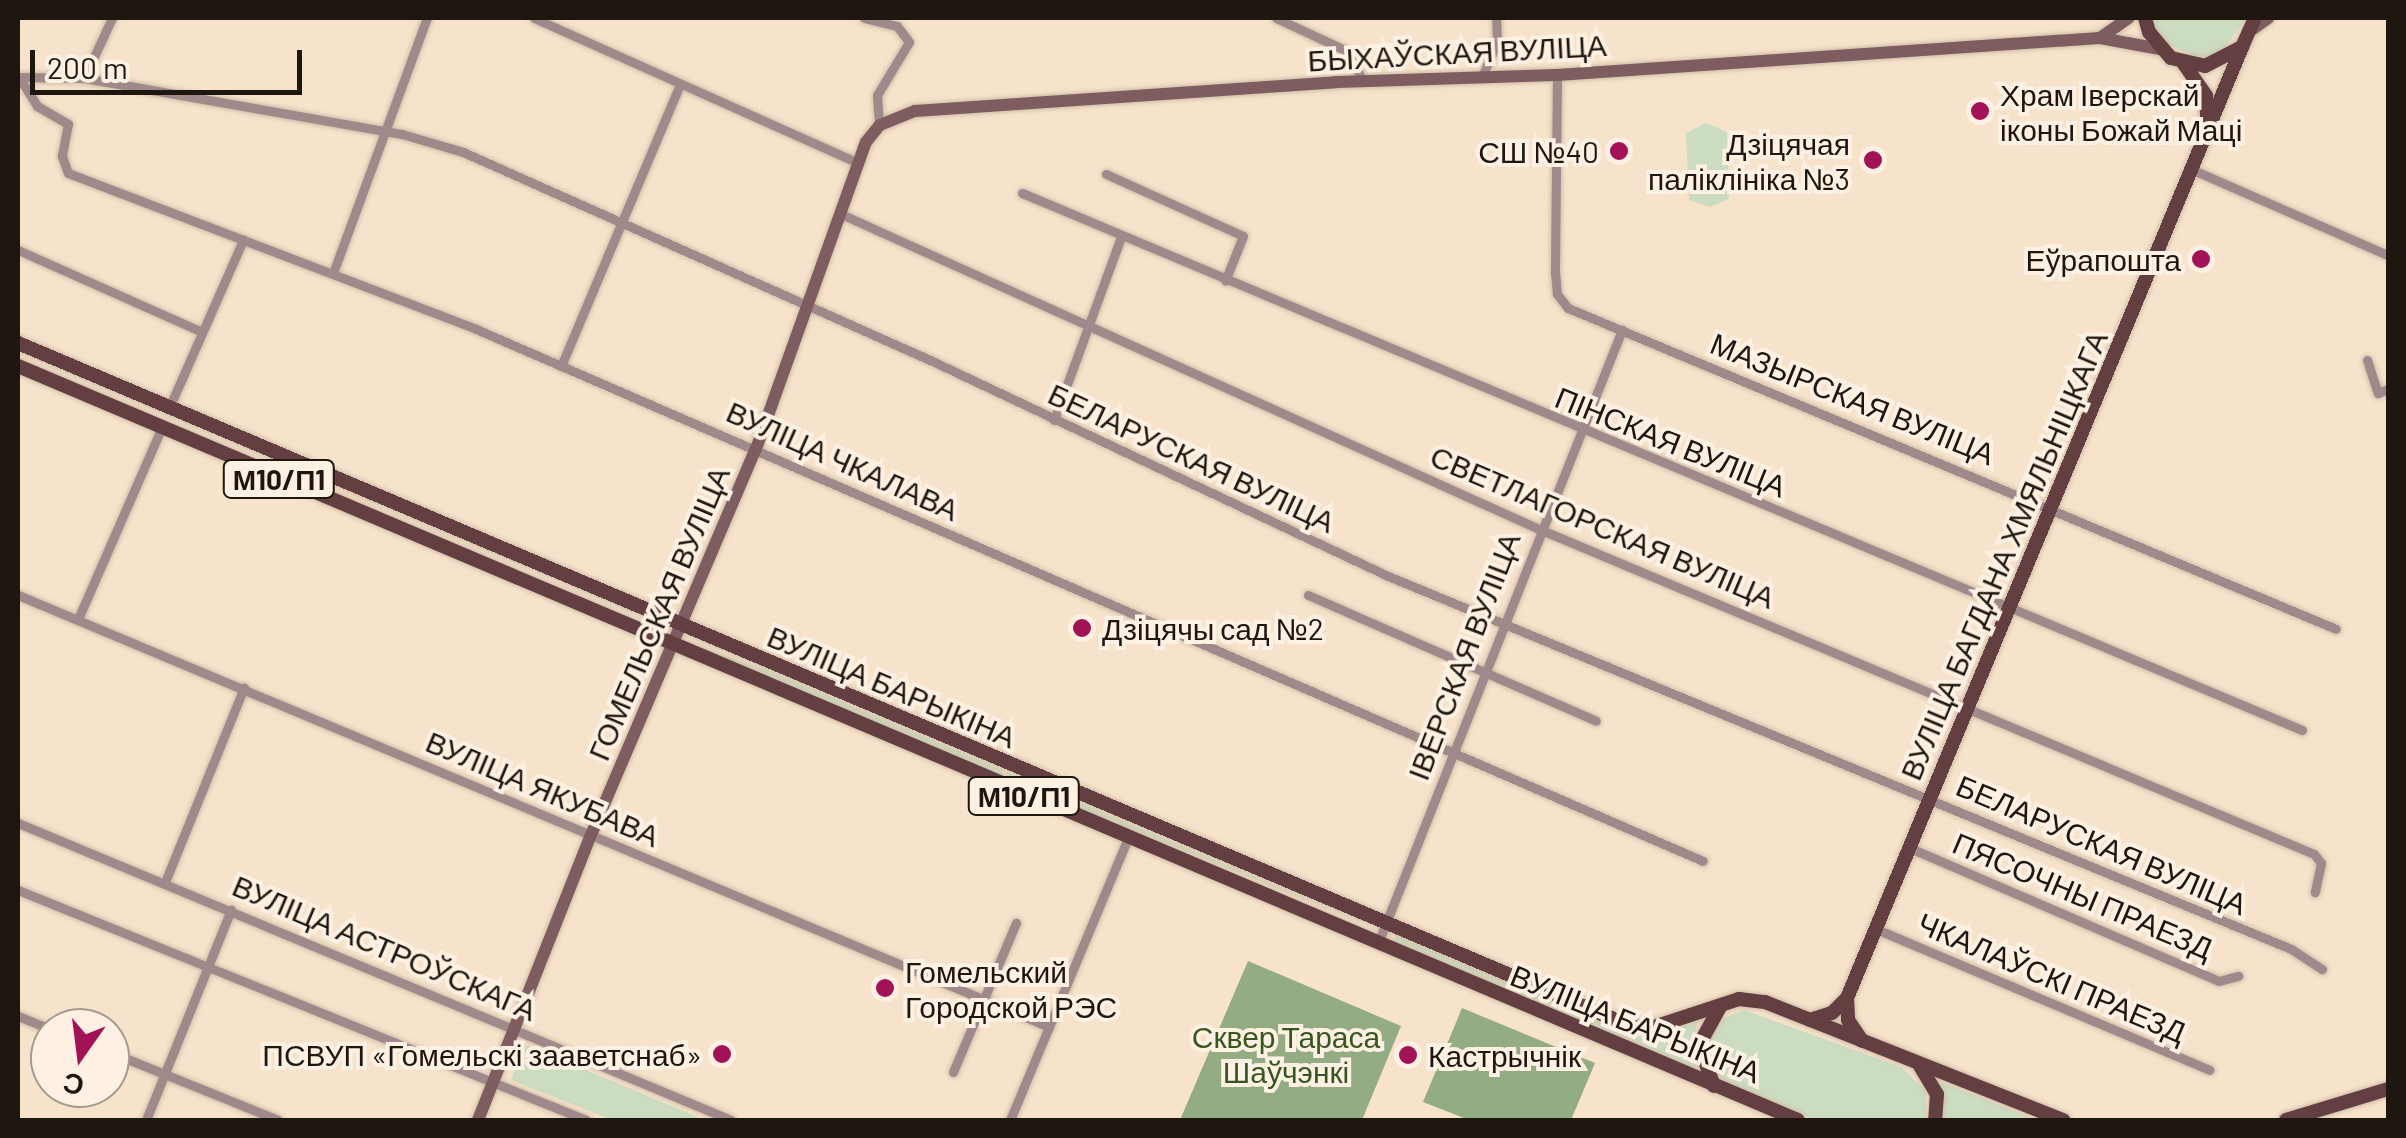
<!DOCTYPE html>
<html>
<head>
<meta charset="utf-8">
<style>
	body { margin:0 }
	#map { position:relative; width:2406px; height:1138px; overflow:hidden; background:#f7e3cb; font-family:Barlow,sans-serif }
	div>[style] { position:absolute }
	.green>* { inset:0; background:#cbdcc1 }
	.forest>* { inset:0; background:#93ac84 }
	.roads { filter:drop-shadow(0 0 2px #d0bea9) drop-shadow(0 0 2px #d0bea9) }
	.street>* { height:9px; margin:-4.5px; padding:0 4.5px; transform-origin:4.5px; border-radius:4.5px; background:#a0898a }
	.secondary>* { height:12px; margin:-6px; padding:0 6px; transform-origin:6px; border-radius:6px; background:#7d5d5f }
	.primary>* { height:14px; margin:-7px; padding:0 7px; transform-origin:7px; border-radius:7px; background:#643f41 }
	.dots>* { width:28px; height:28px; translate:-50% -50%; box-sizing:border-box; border:5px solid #fef1e3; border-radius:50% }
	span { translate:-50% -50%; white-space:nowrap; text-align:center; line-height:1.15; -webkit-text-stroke:8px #fef1e3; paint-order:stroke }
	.shield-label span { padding:2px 8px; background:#fef1e3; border:2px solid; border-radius:8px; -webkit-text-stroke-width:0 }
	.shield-label { font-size:28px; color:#1e170f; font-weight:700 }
	.street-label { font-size:30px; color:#1e170f }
	.poi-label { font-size:30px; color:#1e170f }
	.left { translate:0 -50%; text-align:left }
	.right { translate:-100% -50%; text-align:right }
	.park-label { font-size:30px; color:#36571f }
	.frame { position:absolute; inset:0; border:20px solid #1e170f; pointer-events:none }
	.north { position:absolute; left:30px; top:1008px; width:100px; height:100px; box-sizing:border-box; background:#fef1e3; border:2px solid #a49a8e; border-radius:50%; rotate:194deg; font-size:28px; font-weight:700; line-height:40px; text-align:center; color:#1e170f }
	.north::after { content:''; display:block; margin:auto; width:35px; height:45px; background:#a21256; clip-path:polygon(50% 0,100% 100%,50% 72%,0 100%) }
	.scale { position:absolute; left:30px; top:50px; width:272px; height:45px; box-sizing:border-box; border:5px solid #1e170f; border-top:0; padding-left:12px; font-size:30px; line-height:35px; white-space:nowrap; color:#1e170f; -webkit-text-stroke:8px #fef1e3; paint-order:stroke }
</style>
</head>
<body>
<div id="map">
	<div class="green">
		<div style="clip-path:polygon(2152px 18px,2245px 18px,2245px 20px,2221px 53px,2200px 58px,2162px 42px)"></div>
		<div style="clip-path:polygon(1706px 123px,1727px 132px,1729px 199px,1710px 207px,1689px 200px,1686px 133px)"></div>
		<div style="clip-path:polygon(691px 644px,767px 670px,1003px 770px,1001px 776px)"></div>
		<div style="clip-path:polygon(1007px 772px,1365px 924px,1005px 778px)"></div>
		<div style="clip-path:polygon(1396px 936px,1644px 1039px,1698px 1021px,1691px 1047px,1698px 1071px,1393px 942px)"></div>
		<div style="clip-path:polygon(1744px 1010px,1901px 1067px,1926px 1091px,1926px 1120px,1815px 1120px,1722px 1080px,1713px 1071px,1707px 1042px,1718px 1020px)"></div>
		<div style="clip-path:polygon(524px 1044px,705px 1120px,612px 1120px,511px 1080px)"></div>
		<div style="clip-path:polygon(1941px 1084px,1943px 1083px,2037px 1120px,1943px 1120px)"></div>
	</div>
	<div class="forest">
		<div style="clip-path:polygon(1248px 961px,1401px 1026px,1362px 1120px,1180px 1120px)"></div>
		<div style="clip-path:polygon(1462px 1008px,1595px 1063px,1571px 1120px,1469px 1120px,1423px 1102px)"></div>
	</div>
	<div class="roads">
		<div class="street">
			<div style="left:534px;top:18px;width:355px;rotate:24.1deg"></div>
			<div style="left:864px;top:18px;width:34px;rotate:14deg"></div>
			<div style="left:897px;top:26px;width:20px;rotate:53deg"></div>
			<div style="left:909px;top:42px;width:62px;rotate:121.1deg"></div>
			<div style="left:877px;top:95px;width:31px;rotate:86deg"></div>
			<div style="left:1276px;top:18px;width:78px;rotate:24.9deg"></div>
			<div style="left:1347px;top:51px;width:34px;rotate:62deg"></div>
			<div style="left:1483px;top:74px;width:35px;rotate:-66deg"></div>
			<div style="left:1497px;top:42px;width:24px;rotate:-92deg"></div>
			<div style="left:1557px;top:75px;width:197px;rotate:90.6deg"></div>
			<div style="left:1555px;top:272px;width:22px;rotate:85deg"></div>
			<div style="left:1557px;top:294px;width:18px;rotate:52deg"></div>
			<div style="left:1568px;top:308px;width:832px;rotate:22.68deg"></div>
			<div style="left:18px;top:77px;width:66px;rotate:0.9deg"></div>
			<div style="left:84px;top:78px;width:323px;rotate:10deg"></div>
			<div style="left:402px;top:134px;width:64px;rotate:16.4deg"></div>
			<div style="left:463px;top:152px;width:511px;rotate:24.01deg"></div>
			<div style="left:930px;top:360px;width:506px;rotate:25.25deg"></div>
			<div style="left:1388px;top:576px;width:977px;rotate:22.44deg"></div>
			<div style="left:2291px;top:949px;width:37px;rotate:33deg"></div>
			<div style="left:19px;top:77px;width:34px;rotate:58deg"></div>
			<div style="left:37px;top:106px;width:36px;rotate:30deg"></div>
			<div style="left:68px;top:124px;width:33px;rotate:101deg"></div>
			<div style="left:62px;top:156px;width:18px;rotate:71deg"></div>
			<div style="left:68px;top:173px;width:437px;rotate:20.9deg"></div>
			<div style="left:476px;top:329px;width:1337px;rotate:23.44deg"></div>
			<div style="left:84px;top:78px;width:66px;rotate:-65deg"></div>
			<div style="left:2193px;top:170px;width:213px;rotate:23.6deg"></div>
			<div style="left:1106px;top:174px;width:150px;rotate:24.3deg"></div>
			<div style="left:1243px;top:236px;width:48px;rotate:111.8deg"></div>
			<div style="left:1022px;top:193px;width:1388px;rotate:22.76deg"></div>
			<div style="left:841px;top:214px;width:766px;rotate:24.29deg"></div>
			<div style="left:1539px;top:529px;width:840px;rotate:22.75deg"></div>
			<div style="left:2314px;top:854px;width:11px;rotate:52deg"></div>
			<div style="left:2321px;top:863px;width:30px;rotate:102deg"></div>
			<div style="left:18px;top:250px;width:201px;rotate:24deg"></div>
			<div style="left:333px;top:273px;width:272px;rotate:-69.8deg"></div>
			<div style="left:2367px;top:360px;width:35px;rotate:72deg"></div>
			<div style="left:2378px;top:393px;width:11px;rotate:-22deg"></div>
			<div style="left:561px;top:366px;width:306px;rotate:-67.1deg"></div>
			<div style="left:169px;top:408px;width:184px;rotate:-66.2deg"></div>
			<div style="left:1054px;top:420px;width:195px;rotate:-69.9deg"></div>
			<div style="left:18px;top:595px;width:1118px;rotate:22.73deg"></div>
			<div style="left:1308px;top:595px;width:314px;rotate:23.6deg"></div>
			<div style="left:78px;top:619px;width:207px;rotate:-66.4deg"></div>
			<div style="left:18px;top:823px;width:772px;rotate:22.61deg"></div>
			<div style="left:1910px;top:848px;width:336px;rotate:23.3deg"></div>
			<div style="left:2219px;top:981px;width:20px;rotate:-15deg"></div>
			<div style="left:165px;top:882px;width:210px;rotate:-67.9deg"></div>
			<div style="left:18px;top:890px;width:613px;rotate:22.04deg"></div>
			<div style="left:1876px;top:929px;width:362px;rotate:22.9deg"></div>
			<div style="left:1378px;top:943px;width:660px;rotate:-68.3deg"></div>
			<div style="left:18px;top:1016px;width:35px;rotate:22deg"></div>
			<div style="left:110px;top:1052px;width:181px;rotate:22deg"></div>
			<div style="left:953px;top:1072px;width:162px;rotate:-67.1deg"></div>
			<div style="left:146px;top:1120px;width:227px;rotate:-68deg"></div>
			<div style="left:1010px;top:1120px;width:303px;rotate:-67.3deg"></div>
		</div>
		<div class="secondary">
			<div style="left:2253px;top:29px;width:19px;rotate:-36deg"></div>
			<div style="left:2100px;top:38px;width:35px;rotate:-35deg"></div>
			<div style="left:478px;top:1120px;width:307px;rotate:-68.4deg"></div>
			<div style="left:591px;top:835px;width:420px;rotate:-66.9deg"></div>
			<div style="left:756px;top:449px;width:326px;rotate:-70.3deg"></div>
			<div style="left:866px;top:142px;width:22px;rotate:-51deg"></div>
			<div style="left:880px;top:125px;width:38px;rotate:-22deg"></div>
			<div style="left:915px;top:111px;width:422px;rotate:-3.9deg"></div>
			<div style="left:1336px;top:82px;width:221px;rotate:-1.8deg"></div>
			<div style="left:1557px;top:75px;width:544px;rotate:-3.9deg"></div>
			<div style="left:2100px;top:38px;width:61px;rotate:10.4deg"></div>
		</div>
		<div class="primary">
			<div style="left:2145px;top:18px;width:15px;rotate:74deg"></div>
			<div style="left:2149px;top:32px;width:34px;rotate:50deg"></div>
			<div style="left:2171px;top:58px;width:35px;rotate:13deg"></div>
			<div style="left:2205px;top:66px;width:42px;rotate:-27.2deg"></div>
			<div style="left:2242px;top:47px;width:32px;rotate:-66deg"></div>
			<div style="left:2184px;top:64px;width:39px;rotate:55deg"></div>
			<div style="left:2206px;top:96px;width:35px;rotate:87deg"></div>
			<div style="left:18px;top:343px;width:1748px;rotate:22.96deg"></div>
			<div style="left:1628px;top:1025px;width:23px;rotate:7deg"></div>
			<div style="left:1651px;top:1028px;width:93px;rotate:-18.2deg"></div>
			<div style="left:1739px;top:999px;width:26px;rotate:7deg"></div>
			<div style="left:1765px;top:1002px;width:321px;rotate:21.6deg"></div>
			<div style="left:18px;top:366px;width:1933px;rotate:22.96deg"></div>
			<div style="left:1847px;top:998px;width:22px;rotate:87deg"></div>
			<div style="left:1848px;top:1020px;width:25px;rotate:56deg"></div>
			<div style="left:1810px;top:1020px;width:23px;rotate:-18deg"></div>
			<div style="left:1832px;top:1013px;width:21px;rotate:-45deg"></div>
			<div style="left:1847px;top:998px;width:1030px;rotate:-67.44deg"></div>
			<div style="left:1920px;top:1066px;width:33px;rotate:59deg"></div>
			<div style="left:1937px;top:1094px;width:26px;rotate:94deg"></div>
			<div style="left:1714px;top:1086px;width:44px;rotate:-110.1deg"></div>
			<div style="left:1699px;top:1045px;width:43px;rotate:-61.1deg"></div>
			<div style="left:2286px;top:1120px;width:107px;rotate:-16.9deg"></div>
		</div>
	</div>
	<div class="dots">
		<div style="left:1980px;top:111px;background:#a21256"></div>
		<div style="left:1619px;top:151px;background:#a21256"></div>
		<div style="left:1873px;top:160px;background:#a21256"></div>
		<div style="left:2201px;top:259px;background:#a21256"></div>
		<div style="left:1082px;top:628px;background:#a21256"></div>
		<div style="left:885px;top:988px;background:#a21256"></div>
		<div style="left:722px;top:1054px;background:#a21256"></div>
		<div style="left:1408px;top:1055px;background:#a21256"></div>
	</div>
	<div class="shield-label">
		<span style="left:279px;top:479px">М10/П1</span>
		<span style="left:1024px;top:796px">М10/П1</span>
	</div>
	<div class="street-label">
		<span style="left:1457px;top:52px;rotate:-3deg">БЫХАЎСКАЯ ВУЛІЦА</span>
		<span style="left:1853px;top:398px;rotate:22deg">МАЗЫРСКАЯ ВУЛІЦА</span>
		<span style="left:1671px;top:441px;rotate:22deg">ПІНСКАЯ ВУЛІЦА</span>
		<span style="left:1192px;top:457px;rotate:25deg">БЕЛАРУСКАЯ ВУЛІЦА</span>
		<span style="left:843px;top:460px;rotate:24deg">ВУЛІЦА ЧКАЛАВА</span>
		<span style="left:1603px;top:526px;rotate:23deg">СВЕТЛАГОРСКАЯ ВУЛІЦА</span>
		<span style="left:2003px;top:555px;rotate:-67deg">ВУЛІЦА БАГДАНА ХМЯЛЬНІЦКАГА</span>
		<span style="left:658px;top:613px;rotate:-67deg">ГОМЕЛЬСКАЯ ВУЛІЦА</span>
		<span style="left:1463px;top:656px;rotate:-69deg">ІВЕРСКАЯ ВУЛІЦА</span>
		<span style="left:892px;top:686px;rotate:23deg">ВУЛІЦА БАРЫКІНА</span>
		<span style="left:543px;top:788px;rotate:23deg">ВУЛІЦА ЯКУБАВА</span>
		<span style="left:2102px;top:844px;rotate:23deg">БЕЛАРУСКАЯ ВУЛІЦА</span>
		<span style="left:2083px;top:895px;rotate:23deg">ПЯСОЧНЫ ПРАЕЗД</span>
		<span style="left:385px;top:947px;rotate:23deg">ВУЛІЦА АСТРОЎСКАГА</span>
		<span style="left:2052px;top:977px;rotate:23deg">ЧКАЛАЎСКІ ПРАЕЗД</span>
		<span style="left:1636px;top:1023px;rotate:22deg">ВУЛІЦА БАРЫКІНА</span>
	</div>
	<div class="poi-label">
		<span class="left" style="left:2000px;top:111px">Храм Іверскай<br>іконы Божай Маці</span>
		<span class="right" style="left:1850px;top:160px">Дзіцячая<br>паліклініка №3</span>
		<span class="right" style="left:1599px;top:151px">СШ №40</span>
		<span class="right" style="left:2181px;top:259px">Еўрапошта</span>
		<span class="left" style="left:1102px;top:628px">Дзіцячы сад №2</span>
		<span class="left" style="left:905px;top:988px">Гомельский<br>Городской РЭС</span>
		<span class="right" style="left:702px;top:1054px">ПСВУП «Гомельскі зааветснаб»</span>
		<span class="left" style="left:1428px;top:1055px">Кастрычнік</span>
	</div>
	<div class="park-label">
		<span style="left:1286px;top:1053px">Сквер Тараса<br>Шаўчэнкі</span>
	</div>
	<div class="frame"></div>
	<div class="north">С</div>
	<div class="scale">200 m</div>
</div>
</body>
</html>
